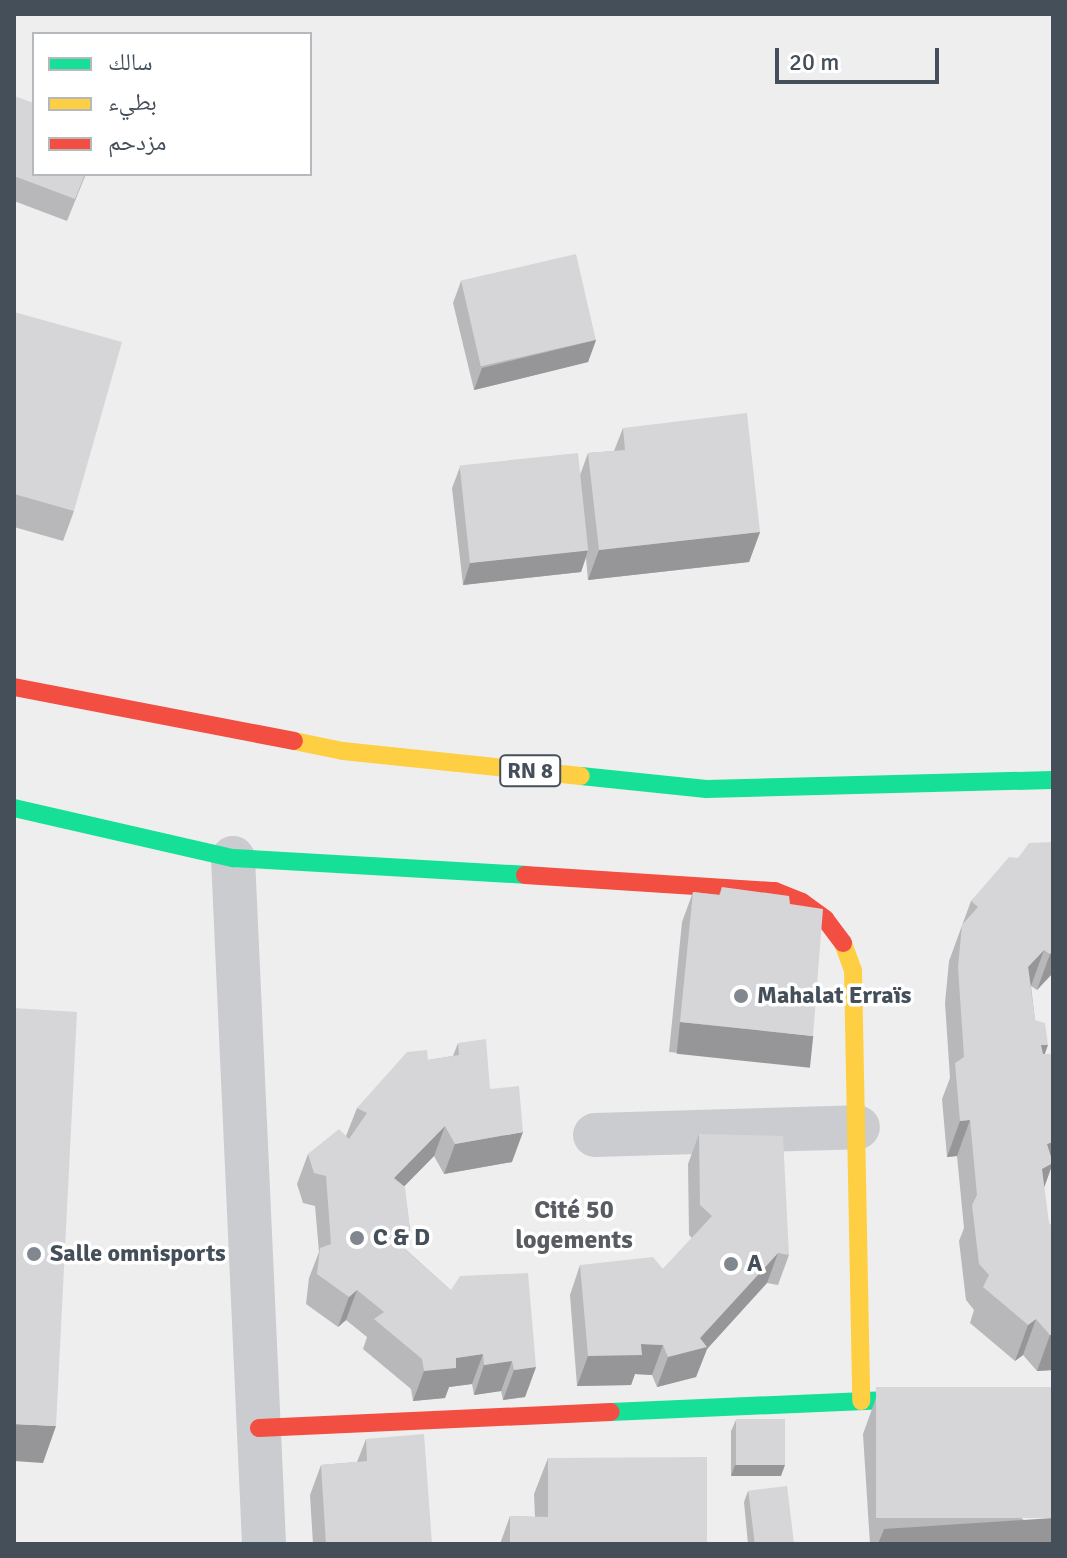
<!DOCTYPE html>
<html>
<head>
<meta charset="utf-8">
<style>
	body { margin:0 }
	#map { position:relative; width:1067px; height:1558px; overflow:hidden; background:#efeeee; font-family:Signika,"Noto Naskh Arabic",sans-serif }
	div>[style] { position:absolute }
	.street>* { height:44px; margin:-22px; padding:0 22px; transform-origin:22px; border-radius:22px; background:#cacccf }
	.fast>* { height:18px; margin:-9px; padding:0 9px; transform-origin:9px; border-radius:9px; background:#16e098 }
	.slow>* { height:18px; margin:-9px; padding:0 9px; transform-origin:9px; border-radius:9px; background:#ffcf43 }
	.jam>* { height:18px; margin:-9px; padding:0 9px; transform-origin:9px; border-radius:9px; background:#f24e42 }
	.wall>* { inset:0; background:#b8b8bb }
	.shaded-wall>* { inset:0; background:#969698; transform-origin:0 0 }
	.building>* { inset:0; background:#d6d6d9; transform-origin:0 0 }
	.dots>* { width:22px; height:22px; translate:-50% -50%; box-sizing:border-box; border:4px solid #fff; border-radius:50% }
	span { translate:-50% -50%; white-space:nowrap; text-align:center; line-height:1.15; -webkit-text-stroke:7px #fff; paint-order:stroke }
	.shield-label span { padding:2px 6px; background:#fff; border:2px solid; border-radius:6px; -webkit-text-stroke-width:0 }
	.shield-label { font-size:22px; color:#454f5a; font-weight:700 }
	.poi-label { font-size:24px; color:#454f5a; font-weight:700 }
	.left { translate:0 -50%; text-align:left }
	.neighbourhood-label { font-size:26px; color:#595d62; font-weight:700 }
	.frame { position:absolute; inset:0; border:16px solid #454f5a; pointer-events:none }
	.legend { position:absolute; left:32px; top:32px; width:280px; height:144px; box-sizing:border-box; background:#fff; border:2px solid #b5b9bd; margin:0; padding:10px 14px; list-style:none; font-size:24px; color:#454f5a }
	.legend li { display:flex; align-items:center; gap:16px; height:40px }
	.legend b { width:40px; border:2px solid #b5b9bd }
	.scale { position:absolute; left:775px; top:48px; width:164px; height:36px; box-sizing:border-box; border:4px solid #454f5a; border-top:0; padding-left:10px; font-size:24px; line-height:28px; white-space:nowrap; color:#454f5a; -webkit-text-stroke:6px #fff; paint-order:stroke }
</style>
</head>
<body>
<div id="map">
	<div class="street">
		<div style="left:233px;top:858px;width:687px;rotate:87.41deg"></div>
		<div style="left:595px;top:1135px;width:263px;rotate:-1.7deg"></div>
	</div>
	<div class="fast">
		<div style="left:581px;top:776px;width:126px;rotate:5.9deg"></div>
		<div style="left:706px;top:789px;width:347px;rotate:-1.5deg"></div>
		<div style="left:14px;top:808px;width:225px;rotate:12.9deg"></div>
		<div style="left:233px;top:858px;width:292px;rotate:3.3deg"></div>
		<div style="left:611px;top:1412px;width:277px;rotate:-2.5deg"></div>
	</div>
	<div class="slow">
		<div style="left:294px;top:741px;width:50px;rotate:11.5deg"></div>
		<div style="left:343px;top:751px;width:239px;rotate:6deg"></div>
		<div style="left:843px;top:943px;width:29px;rotate:70deg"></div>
		<div style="left:853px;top:970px;width:431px;rotate:88.9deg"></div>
	</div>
	<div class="jam">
		<div style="left:14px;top:687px;width:285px;rotate:10.9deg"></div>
		<div style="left:525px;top:875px;width:251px;rotate:3.7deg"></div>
		<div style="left:775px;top:891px;width:29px;rotate:22deg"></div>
		<div style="left:802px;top:902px;width:29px;rotate:36deg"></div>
		<div style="left:825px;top:919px;width:30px;rotate:53deg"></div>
		<div style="left:259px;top:1428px;width:352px;rotate:-2.6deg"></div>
	</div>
	<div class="wall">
		<div style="clip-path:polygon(14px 96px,86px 174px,67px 221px,14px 201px)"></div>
		<div style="clip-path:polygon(461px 281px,596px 340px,588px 362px,474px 390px,453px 303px)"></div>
		<div style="clip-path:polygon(14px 312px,74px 511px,63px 541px,14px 527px)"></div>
		<div style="clip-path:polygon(623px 428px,760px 532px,749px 562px,588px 580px,586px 558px,581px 572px,463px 585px,452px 488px,460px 467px,580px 475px,588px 453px,614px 451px)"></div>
		<div style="clip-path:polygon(1053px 842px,1053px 972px,1037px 990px,1031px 986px,1035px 1020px,1045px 1054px,1053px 1072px,1053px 1161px,1044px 1186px,1053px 1370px,1037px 1371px,1023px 1355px,1015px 1361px,970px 1323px,974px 1310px,966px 1300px,959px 1241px,964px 1228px,957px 1156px,947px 1157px,942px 1099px,950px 1078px,945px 1003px,949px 961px,971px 901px,1018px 858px)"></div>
		<div style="clip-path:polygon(722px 887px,802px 1066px,669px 1052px,682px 922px,693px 892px,719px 895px)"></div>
		<div style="clip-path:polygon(458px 1043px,490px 1089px,512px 1162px,444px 1174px,434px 1156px,404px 1186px,410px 1229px,403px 1247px,536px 1367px,525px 1397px,503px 1400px,501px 1391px,474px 1395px,472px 1384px,449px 1387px,445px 1398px,413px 1401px,411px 1389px,363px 1349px,367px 1337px,346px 1320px,338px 1327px,306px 1304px,309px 1278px,319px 1252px,315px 1206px,303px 1203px,297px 1184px,308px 1154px,346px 1136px,357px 1108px,428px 1060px,453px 1056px)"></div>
		<div style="clip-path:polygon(699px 1134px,789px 1255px,778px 1285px,767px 1283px,707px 1349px,696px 1377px,657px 1387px,652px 1375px,635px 1374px,631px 1385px,577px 1386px,570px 1295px,580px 1265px,663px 1269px,692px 1238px,689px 1235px,688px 1164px)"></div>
		<div style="clip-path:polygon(876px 1398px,1053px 1544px,870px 1544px,863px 1434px)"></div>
		<div style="clip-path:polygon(736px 1420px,781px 1476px,731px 1476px,731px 1431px)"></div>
		<div style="clip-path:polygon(366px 1439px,432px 1544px,313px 1544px,310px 1495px,321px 1465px,357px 1462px)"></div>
		<div style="clip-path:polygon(548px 1458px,707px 1544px,500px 1544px,510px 1516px,535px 1517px,534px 1494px)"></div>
		<div style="clip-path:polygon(748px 1491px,794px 1544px,748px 1544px,744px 1502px)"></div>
	</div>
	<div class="shaded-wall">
		<div style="clip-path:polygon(596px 340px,588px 362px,474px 390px,482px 368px)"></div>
		<div style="clip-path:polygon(760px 532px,749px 562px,588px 580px,599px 550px)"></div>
		<div style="clip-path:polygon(588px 550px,581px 572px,463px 585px,470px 563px)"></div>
		<div style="clip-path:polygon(1053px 947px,1053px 973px,1037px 990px,1050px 954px)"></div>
		<div style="clip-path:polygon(1044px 950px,1031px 986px,1028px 967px)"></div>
		<div style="left:680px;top:1022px;width:134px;height:32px;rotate:6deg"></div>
		<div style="clip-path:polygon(1041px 1045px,1048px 1045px,1035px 1081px)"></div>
		<div style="clip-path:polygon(970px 1120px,957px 1156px,947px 1157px,960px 1121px)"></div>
		<div style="clip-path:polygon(445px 1126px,434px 1156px,383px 1208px,394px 1178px)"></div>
		<div style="clip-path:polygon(523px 1132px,512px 1162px,444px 1174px,455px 1144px)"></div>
		<div style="clip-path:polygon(1053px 1142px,1053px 1163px,1040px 1199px,1029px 1205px,1047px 1144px)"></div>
		<div style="clip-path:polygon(410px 1229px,399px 1259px,399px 1244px)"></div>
		<div style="clip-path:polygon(778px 1253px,767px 1283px,707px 1349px,696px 1377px,657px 1387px,668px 1357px,700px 1338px)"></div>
		<div style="clip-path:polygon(357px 1290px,346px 1320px,338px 1327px,349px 1297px)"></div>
		<div style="clip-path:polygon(1036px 1319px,1023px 1355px,1015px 1361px,1028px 1325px)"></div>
		<div style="clip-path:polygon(1050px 1335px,1053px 1335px,1053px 1370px,1037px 1371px)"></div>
		<div style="clip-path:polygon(641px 1344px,663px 1345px,652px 1375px,635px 1374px,631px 1385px,577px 1386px,588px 1356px)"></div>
		<div style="clip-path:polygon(483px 1354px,472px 1384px,449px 1387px,445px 1398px,413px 1401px,424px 1371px,456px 1358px)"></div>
		<div style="clip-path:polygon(512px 1361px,501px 1391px,474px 1395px,484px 1365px)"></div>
		<div style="clip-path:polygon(536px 1367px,525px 1397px,503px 1400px,514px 1370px)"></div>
		<div style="clip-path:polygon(14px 1424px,56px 1426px,43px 1463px,14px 1461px)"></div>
		<div style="clip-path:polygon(735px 1465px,785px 1465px,781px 1476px,731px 1476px)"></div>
		<div style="clip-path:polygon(1053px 1518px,1053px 1544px,878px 1544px,884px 1529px)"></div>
	</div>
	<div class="building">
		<div style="clip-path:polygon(14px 96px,34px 103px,34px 174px,85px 174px,75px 199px,14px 176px)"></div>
		<div style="left:576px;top:254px;width:88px;height:118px;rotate:77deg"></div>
		<div style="clip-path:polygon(14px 312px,122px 342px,74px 511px,14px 494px)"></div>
		<div style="clip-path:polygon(747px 413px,760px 532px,599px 550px,588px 453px,625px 450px,623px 428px)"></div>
		<div style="left:578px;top:453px;width:98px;height:119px;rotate:84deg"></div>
		<div style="clip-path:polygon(1053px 842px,1053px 951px,1050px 954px,1044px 950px,1028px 967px,1035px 1020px,1045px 1023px,1048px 1045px,1041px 1045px,1043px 1054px,1051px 1054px,1053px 1072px,1053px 1142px,1047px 1144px,1053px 1163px,1042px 1169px,1049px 1223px,1053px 1226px,1053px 1335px,1050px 1335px,1036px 1319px,1028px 1325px,983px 1287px,989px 1275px,979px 1264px,972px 1205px,977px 1195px,970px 1120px,960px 1121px,955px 1063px,964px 1057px,958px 967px,962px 925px,978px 907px,971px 901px,1009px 857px,1018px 858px,1029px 843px)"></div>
		<div style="clip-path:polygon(722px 887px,789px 896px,790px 904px,823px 909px,813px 1036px,680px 1022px,693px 892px,720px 895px)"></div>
		<div style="clip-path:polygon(14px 1008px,77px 1012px,56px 1426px,14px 1424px)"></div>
		<div style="clip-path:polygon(486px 1039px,490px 1089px,519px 1086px,523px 1132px,455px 1144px,445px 1126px,394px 1178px,405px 1187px,410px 1229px,399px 1244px,451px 1290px,460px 1276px,528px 1273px,536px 1367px,514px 1370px,512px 1361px,484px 1365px,483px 1354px,456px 1358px,456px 1368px,424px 1371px,422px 1359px,374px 1319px,384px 1312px,357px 1290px,349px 1297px,317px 1274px,320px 1248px,331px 1244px,326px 1176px,314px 1173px,308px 1154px,339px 1129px,349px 1139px,367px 1113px,357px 1108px,407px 1052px,427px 1050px,428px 1060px,459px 1055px,458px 1043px)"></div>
		<div style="clip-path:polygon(699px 1134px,783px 1136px,789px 1255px,778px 1253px,700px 1338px,707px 1347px,668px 1357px,663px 1345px,641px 1344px,642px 1355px,588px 1356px,580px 1265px,653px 1257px,663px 1269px,712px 1216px,700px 1205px)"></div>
		<div style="left:1053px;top:1387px;width:131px;height:177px;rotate:90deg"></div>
		<div style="left:785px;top:1419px;width:46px;height:49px;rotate:90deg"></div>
		<div style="clip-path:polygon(424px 1434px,432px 1544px,326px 1544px,321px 1465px,367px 1461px,366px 1439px)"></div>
		<div style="clip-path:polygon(707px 1457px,707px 1544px,510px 1544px,510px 1516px,548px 1517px,548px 1458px)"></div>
		<div style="left:787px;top:1486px;width:58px;height:39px;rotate:83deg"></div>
	</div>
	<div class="dots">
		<div style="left:741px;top:996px;background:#80878e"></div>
		<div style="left:357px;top:1238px;background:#80878e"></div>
		<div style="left:34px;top:1254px;background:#80878e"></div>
		<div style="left:731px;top:1264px;background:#80878e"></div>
	</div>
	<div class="shield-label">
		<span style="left:530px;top:771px">RN 8</span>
	</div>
	<div class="poi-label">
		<span class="left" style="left:757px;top:996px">Mahalat Erraïs</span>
		<span class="left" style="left:373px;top:1238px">C &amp; D</span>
		<span class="left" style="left:50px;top:1254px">Salle omnisports</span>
		<span class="left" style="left:747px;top:1264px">A</span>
	</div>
	<div class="neighbourhood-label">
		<span style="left:574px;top:1226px">Cité 50<br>logements</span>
	</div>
	<div class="frame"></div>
	<ul class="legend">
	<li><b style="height:10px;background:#16e098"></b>سالك</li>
	<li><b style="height:10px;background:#ffcf43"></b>بطيء</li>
	<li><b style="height:10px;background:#f24e42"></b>مزدحم</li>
	</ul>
	<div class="scale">20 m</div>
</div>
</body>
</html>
